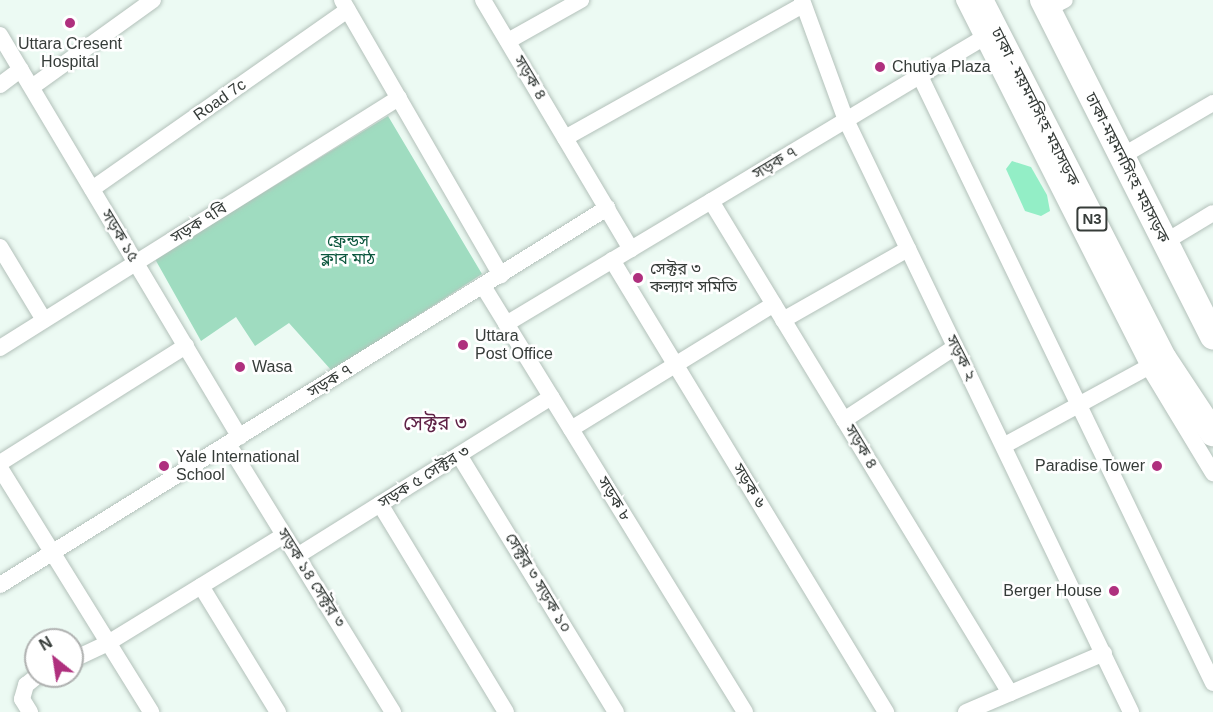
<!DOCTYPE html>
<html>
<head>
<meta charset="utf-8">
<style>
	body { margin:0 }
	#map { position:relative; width:1213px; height:712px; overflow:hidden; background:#ecfaf3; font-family:Arial,"Noto Sans Bengali",sans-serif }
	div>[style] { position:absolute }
	.green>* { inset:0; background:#9fdcc0 }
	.water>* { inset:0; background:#93eec6 }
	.roads { filter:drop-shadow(0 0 2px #b3c1ba) drop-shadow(0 0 2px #b3c1ba) }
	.minor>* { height:16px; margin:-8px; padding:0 8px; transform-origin:8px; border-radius:8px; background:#fff }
	.highway>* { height:26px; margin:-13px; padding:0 13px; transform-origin:13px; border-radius:13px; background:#fff }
	.dots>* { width:16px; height:16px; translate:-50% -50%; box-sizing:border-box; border:3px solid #fff; border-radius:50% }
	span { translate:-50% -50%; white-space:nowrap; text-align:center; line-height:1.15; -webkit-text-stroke:5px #fff; paint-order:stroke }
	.shield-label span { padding:2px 4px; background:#fff; border:2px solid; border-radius:4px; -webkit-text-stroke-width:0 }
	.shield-label { font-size:15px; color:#363c39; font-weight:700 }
	.poi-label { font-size:16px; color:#363c39 }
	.left { translate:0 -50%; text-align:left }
	.right { translate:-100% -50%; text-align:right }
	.street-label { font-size:16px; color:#363c39 }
	.park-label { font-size:16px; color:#0c573e }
	.quarter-label { font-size:20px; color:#5f2246 }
	.north { position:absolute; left:24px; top:628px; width:60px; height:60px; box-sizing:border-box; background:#fff; border:2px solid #afb1b0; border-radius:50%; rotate:330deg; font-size:16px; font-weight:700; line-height:24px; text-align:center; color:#363c39 }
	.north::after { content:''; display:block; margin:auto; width:21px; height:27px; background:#af307e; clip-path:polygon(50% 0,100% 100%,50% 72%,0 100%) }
</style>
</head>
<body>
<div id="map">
	<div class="green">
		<div style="clip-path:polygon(388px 116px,482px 274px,332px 371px,289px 323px,255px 346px,236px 317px,201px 341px,155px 259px)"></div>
	</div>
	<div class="water">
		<div style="clip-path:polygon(1012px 161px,1031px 167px,1047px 195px,1050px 211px,1041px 216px,1025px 211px,1006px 169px)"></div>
	</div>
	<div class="roads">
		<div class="minor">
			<div style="left:342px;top:0;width:318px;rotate:60deg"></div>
			<div style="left:483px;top:0;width:290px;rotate:59.3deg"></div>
			<div style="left:802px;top:0;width:128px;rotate:69.9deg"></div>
			<div style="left:846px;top:120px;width:657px;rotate:64.29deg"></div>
			<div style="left:964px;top:0;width:411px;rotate:63.2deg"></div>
			<div style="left:1149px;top:367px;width:124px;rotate:58.9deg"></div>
			<div style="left:1047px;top:9px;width:20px;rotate:-27deg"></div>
			<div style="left:0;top:35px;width:468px;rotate:59.2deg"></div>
			<div style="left:508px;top:41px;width:84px;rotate:-29.3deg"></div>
			<div style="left:920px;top:76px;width:674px;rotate:64.23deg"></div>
			<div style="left:0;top:85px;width:26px;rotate:-37deg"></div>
			<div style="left:32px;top:87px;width:149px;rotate:-35.7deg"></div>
			<div style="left:565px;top:138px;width:273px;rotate:-29.2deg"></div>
			<div style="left:1129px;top:152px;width:97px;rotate:-30.3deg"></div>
			<div style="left:92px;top:189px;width:312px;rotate:-35deg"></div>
			<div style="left:711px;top:201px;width:576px;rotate:58.71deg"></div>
			<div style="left:1175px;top:236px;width:44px;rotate:-31.2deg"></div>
			<div style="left:0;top:247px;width:85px;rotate:58.9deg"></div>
			<div style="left:612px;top:260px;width:529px;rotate:58.78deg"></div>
			<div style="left:483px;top:286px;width:500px;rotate:58.41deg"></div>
			<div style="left:783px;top:320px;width:144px;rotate:-29.6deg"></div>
			<div style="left:506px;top:324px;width:556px;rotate:-30.95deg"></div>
			<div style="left:0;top:348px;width:471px;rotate:-32.1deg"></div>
			<div style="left:844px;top:420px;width:133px;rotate:-33.3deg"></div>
			<div style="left:571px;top:429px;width:238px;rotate:-31.6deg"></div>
			<div style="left:228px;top:444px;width:315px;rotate:58.4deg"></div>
			<div style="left:1005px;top:445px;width:173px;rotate:-28.6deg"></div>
			<div style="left:459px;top:455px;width:301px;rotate:58.6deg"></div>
			<div style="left:0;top:463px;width:220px;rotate:-32.2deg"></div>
			<div style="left:0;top:468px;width:287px;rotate:58.2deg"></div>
			<div style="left:380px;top:504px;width:243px;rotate:58.8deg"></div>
			<div style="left:297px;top:556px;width:300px;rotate:-32deg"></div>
			<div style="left:0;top:585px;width:715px;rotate:-31.84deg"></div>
			<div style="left:201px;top:586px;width:148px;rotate:58.6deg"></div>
			<div style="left:72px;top:660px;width:40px;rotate:-25deg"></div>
			<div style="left:108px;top:643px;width:206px;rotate:-31.5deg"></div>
			<div style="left:30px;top:712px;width:15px;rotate:-122deg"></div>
			<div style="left:22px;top:699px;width:15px;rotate:-74deg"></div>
			<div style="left:26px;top:685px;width:14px;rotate:-39deg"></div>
			<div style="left:966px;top:712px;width:150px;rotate:-23.1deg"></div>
		</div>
		<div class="highway">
			<div style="left:980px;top:0;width:403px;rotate:62.9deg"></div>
			<div style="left:1164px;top:359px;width:89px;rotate:56.5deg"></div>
			<div style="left:1043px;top:0;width:377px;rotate:63.2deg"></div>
		</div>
	</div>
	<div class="dots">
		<div style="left:70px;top:23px;background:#af307e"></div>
		<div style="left:880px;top:67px;background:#af307e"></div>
		<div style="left:638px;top:278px;background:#af307e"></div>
		<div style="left:463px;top:345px;background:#af307e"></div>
		<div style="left:240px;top:367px;background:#af307e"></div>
		<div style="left:164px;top:466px;background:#af307e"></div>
		<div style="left:1157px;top:466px;background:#af307e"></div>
		<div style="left:1114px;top:591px;background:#af307e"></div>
	</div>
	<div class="shield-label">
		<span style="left:1092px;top:219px">N3</span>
	</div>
	<div class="poi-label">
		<span style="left:70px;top:53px">Uttara Cresent<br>Hospital</span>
		<span class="left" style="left:892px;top:67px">Chutiya Plaza</span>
		<span class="left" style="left:650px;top:278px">সেক্টর ৩<br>কল্যাণ সমিতি</span>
		<span class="left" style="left:475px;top:345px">Uttara<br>Post Office</span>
		<span class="left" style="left:252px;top:367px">Wasa</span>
		<span class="left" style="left:176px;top:466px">Yale International<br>School</span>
		<span class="right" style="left:1145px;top:466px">Paradise Tower</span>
		<span class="right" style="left:1102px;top:591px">Berger House</span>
	</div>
	<div class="street-label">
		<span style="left:530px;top:78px;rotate:59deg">সড়ক ৪</span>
		<span style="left:220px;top:100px;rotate:-35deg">Road 7c</span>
		<span style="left:1035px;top:107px;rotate:63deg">ঢাকা - ময়মনসিংহ মহাসড়ক</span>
		<span style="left:775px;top:163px;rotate:-31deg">সড়ক ৭</span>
		<span style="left:1127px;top:168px;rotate:63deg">ঢাকা-ময়মনসিংহ মহাসড়ক</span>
		<span style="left:199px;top:223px;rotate:-32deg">সড়ক ৭বি</span>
		<span style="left:120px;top:236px;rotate:59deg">সড়ক ১৫</span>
		<span style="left:961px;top:358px;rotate:63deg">সড়ক ২</span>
		<span style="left:330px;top:381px;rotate:-32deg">সড়ক ৭</span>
		<span style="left:861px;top:447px;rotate:59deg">সড়ক ৪</span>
		<span style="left:424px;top:477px;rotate:-32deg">সড়ক ৫ সেক্টর ৩</span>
		<span style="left:749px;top:486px;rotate:59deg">সড়ক ৬</span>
		<span style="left:614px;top:499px;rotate:58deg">সড়ক ৮</span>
		<span style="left:311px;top:578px;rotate:58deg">সড়ক ১৪ সেক্টর ৩</span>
		<span style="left:538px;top:583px;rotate:59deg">সেক্টর ৩ সড়ক ১০</span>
	</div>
	<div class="park-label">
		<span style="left:348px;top:250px">ফ্রেন্ডস<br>ক্লাব মাঠ</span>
	</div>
	<div class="quarter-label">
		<span style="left:435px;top:423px">সেক্টর ৩</span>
	</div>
	<div class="north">N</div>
</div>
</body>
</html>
